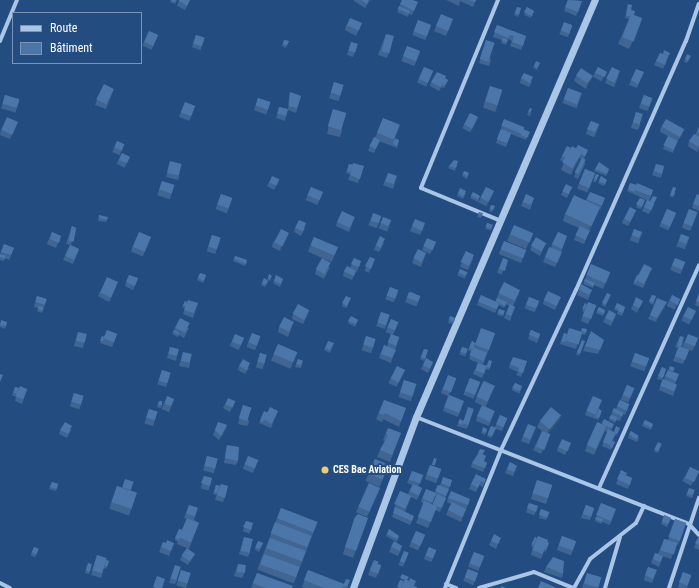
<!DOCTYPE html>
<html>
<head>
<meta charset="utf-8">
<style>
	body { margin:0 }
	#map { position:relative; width:699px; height:588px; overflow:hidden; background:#234d81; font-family:"Roboto Condensed",sans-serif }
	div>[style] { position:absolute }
	.minor>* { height:4px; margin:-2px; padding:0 2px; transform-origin:2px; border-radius:2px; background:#aac6e7 }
	.tertiary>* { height:7px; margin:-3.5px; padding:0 3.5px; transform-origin:3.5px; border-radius:3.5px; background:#aac6e7 }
	.wall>* { inset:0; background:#406592; transform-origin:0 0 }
	.shaded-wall>* { inset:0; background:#345377 }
	.building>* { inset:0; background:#4b76aa; transform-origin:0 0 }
	.dots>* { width:11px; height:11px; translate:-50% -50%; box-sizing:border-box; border:2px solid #234d81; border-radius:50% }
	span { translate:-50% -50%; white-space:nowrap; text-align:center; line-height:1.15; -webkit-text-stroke:4px #234d81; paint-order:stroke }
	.poi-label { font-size:10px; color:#fff; font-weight:700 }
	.left { translate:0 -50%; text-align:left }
	.legend { position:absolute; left:12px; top:12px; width:130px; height:52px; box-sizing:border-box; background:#234d81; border:1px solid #7b94b3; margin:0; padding:5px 7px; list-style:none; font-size:12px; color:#fff }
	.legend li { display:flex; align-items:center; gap:8px; height:20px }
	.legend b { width:20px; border:1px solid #7b94b3 }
</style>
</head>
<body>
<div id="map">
	<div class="minor">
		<div style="left:498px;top:0;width:203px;rotate:112.3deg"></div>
		<div style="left:421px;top:188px;width:87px;rotate:22.4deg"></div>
		<div style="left:0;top:41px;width:44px;rotate:-67.5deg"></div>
		<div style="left:416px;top:417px;width:293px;rotate:21.4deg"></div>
		<div style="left:689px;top:524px;width:15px;rotate:48deg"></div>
		<div style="left:599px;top:488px;width:244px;rotate:-65.8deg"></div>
		<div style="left:0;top:583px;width:11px;rotate:27deg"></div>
		<div style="left:446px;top:584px;width:11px;rotate:22deg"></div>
		<div style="left:445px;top:588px;width:149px;rotate:-67.9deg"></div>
		<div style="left:501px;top:450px;width:177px;rotate:-64.9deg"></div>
		<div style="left:576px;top:290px;width:272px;rotate:-66.2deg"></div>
		<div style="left:686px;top:41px;width:39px;rotate:-71deg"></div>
		<div style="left:479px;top:588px;width:57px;rotate:-16.2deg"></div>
		<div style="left:534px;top:572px;width:42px;rotate:22.3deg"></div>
		<div style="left:574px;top:588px;width:33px;rotate:-61deg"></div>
		<div style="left:590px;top:559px;width:58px;rotate:-38deg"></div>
		<div style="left:636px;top:523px;width:19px;rotate:-65deg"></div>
		<div style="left:605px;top:588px;width:53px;rotate:-73.6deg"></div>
		<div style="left:669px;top:588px;width:95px;rotate:-71.6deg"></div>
	</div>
	<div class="tertiary">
		<div style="left:353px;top:588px;width:182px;rotate:-69.8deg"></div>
		<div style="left:416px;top:417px;width:454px;rotate:-66.8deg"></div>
	</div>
	<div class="wall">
		<div style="clip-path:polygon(171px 0,177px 0,175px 4px,170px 2px)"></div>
		<div style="clip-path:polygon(179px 0,190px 0,185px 10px,177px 6px)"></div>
		<div style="clip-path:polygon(354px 0,371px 0,365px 8px,354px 1px)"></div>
		<div style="clip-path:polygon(402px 0,416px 6px,412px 15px,409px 14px,408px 17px,397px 12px)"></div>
		<div style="clip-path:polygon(446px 0,476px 0,473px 7px,460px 1px,459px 6px)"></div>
		<div style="clip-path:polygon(568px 0,582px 1px,576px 16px,564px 11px)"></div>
		<div style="clip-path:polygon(628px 4px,631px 10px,640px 25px,629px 49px,618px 44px,629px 19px,625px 18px)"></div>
		<div style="clip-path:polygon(517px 7px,521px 8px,518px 17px,514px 15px)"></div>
		<div style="clip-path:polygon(527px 7px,534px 11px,531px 18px,524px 15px)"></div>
		<div style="clip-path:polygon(453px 19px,446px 36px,434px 31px,436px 26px)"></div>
		<div style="left:418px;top:20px;width:14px;height:16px;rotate:21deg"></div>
		<div style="left:564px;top:22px;width:9px;height:13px;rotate:21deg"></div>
		<div style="clip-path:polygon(362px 23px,356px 36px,345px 30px,346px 25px)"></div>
		<div style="clip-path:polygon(497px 25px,526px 36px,521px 50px,510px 46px,512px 41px,508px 39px,506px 45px,501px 43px,502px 40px,493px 37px)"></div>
		<div style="left:149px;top:31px;width:10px;height:16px;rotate:24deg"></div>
		<div style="clip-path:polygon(386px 34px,394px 36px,387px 58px,378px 55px)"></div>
		<div style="left:196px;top:35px;width:9px;height:13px;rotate:18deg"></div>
		<div style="clip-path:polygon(284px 40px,289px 41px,286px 48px,282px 46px)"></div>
		<div style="clip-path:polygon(486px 40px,491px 61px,489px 66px,479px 63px)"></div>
		<div style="clip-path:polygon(351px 42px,358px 44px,353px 57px,347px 55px)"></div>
		<div style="left:407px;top:46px;width:14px;height:16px;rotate:21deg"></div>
		<div style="clip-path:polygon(660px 53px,663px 54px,670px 53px,663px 69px,654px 65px)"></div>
		<div style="clip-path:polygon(691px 56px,687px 63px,684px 62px,685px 59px)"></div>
		<div style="clip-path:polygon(540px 63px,537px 70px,533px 68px,534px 66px)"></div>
		<div style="left:424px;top:67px;width:10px;height:17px;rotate:24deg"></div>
		<div style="left:598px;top:67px;width:10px;height:11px;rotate:29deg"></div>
		<div style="clip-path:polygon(644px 72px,637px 88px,629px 85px,631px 80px)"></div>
		<div style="clip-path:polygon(619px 75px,614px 87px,605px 83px,607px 79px)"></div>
		<div style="clip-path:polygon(576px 76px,593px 76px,591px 80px,586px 89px,574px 81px)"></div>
		<div style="clip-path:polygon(521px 78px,532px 82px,529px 87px,520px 83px)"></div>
		<div style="clip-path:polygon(445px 79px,448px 80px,444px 88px,441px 87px,442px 86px,439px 91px,430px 86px,431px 82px)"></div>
		<div style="left:334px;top:82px;width:10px;height:17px;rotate:17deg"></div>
		<div style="left:490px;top:86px;width:13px;height:23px;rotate:18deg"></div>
		<div style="left:568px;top:88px;width:15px;height:16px;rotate:20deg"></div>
		<div style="clip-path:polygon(114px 89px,106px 109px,95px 105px,97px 100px)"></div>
		<div style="clip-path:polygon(290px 92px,301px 96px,296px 113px,288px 110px,285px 121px,276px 118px,279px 107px,288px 109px,289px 97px)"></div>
		<div style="left:5px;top:95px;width:15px;height:14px;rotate:16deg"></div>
		<div style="left:644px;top:95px;width:9px;height:14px;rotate:21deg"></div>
		<div style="left:258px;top:98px;width:13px;height:13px;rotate:18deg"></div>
		<div style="left:185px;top:102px;width:11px;height:16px;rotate:22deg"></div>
		<div style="clip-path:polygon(530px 108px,532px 109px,530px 116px,527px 115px)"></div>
		<div style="clip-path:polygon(333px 109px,342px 131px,340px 137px,327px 134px,331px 116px)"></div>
		<div style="clip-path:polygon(636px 112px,640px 125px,638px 130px,631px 128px)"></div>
		<div style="left:470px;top:113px;width:9px;height:17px;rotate:27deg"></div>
		<div style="clip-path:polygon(383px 118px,400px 125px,394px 140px,399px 140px,397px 148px,379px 141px,374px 153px,368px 151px,370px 146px,375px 138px)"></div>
		<div style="clip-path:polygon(504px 119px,522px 131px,530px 132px,526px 140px,511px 134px,506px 147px,496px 143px)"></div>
		<div style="left:591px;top:121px;width:9px;height:14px;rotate:21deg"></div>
		<div style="clip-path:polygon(18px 122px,10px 139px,0 135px,1px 130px)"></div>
		<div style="clip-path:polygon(661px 127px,682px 134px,677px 142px,673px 153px,663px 149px,668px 136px,660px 132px)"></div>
		<div style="clip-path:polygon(699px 127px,699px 149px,697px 152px,688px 146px,689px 141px,695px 135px)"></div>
		<div style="left:117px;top:141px;width:8px;height:12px;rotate:23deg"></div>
		<div style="clip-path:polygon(571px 148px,588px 150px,584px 159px,585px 164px,578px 179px,574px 177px,581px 159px,580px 158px,571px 175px,561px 170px,564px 162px,560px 160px,562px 156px)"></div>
		<div style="left:122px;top:153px;width:9px;height:12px;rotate:27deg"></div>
		<div style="clip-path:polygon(170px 161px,179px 176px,178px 180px,166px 177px)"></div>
		<div style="clip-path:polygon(458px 161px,455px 171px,448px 168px,449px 166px)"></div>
		<div style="clip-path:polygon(349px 164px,353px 165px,364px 166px,358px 183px,348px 180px,350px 174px,346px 173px)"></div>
		<div style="clip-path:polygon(656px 164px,664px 166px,661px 178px,652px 175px)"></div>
		<div style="left:585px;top:169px;width:11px;height:21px;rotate:22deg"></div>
		<div style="clip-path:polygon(595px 169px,609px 169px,606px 176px,594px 171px)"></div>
		<div style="clip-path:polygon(464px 171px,469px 173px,467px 179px,462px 176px)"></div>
		<div style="clip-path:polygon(388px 173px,397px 176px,393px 189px,383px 185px)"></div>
		<div style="clip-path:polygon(596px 174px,599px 175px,596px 182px,593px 182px)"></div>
		<div style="clip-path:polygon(601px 176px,607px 180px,604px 186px,598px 183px)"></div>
		<div style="clip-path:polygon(279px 179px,274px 190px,267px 186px,269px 182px)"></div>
		<div style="left:162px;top:181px;width:13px;height:15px;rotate:18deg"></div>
		<div style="clip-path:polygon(637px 185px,653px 190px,649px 201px,627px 191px,628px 189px)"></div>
		<div style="left:311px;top:187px;width:13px;height:14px;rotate:23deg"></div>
		<div style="left:486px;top:187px;width:9px;height:17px;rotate:27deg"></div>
		<div style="clip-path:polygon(572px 187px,567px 198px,561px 195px,563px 191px)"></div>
		<div style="left:673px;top:187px;width:3px;height:10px;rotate:18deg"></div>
		<div style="clip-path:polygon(473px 192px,480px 196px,478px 202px,470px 198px)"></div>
		<div style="clip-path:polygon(590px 192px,605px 198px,600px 210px,599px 209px,584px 244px,574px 240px,579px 228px,563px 221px,565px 214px,586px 200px)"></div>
		<div style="clip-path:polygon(458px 193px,466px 193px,463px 199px,457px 196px)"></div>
		<div style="left:221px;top:194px;width:12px;height:16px;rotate:20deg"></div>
		<div style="clip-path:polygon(526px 194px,534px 198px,530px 210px,521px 206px)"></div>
		<div style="clip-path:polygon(697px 194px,699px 195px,699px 211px,692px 208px)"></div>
		<div style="clip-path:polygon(657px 197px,649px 214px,642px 211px,647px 200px,650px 201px)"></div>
		<div style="left:640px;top:198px;width:5px;height:10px;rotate:22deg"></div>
		<div style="clip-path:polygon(491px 205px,495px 206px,492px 212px,489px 211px)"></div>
		<div style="left:667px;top:209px;width:10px;height:19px;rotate:24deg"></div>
		<div style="left:689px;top:209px;width:9px;height:20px;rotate:21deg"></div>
		<div style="clip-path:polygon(479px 212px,482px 216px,481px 218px,477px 217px)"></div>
		<div style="left:373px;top:213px;width:9px;height:13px;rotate:21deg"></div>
		<div style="clip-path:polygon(99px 215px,107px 220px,106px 222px,98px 221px)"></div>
		<div style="clip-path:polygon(634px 215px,628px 226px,622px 223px,624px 218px)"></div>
		<div style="clip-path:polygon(355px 217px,349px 232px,336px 226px,337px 222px)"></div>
		<div style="left:383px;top:217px;width:9px;height:12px;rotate:21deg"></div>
		<div style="left:487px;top:223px;width:6px;height:6px;rotate:18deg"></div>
		<div style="clip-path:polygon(72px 226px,76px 228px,71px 245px,79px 249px,73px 264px,63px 260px,70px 245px,66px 244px)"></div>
		<div style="clip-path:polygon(412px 226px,423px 228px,420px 235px,410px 231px)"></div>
		<div style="clip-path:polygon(295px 228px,305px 228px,301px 236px,294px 232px)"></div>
		<div style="left:634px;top:229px;width:9px;height:12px;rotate:21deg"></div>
		<div style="left:52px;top:232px;width:10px;height:13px;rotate:24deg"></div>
		<div style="left:139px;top:232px;width:13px;height:21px;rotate:23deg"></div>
		<div style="clip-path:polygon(558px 232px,567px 236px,561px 252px,560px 257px,555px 267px,543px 262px,545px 257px,551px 247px)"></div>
		<div style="clip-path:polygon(533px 233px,526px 249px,507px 241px,510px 234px)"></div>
		<div style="left:681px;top:234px;width:9px;height:13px;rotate:21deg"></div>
		<div style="left:212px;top:235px;width:9px;height:17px;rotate:18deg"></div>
		<div style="left:314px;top:237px;width:26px;height:16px;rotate:23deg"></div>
		<div style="clip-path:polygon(287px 238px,280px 251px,272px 247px,273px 242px)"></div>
		<div style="left:504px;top:241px;width:24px;height:14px;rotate:22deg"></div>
		<div style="clip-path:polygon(436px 242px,430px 254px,422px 250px,424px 246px)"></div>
		<div style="clip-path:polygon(384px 243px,379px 252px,374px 250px,376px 245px)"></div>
		<div style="clip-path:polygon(546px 243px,540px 256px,530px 250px,532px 246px)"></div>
		<div style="clip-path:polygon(4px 244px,14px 248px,9px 260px,5px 258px,4px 261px,0 260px,0 254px)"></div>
		<div style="clip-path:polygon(466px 251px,473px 259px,468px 270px,460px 267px)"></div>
		<div style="clip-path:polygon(426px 253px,421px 267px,412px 263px,414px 258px)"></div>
		<div style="clip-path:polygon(235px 256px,247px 260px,245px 266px,233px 261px)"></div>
		<div style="left:370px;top:257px;width:5px;height:15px;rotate:22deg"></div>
		<div style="clip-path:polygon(354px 258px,361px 261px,357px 272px,356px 271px,352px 280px,343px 276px,344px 271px,350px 268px)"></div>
		<div style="left:503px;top:258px;width:5px;height:16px;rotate:22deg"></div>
		<div style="left:675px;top:258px;width:11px;height:13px;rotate:22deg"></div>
		<div style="clip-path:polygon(330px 267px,324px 279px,315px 274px,316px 270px)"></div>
		<div style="clip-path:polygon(652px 268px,643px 288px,633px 284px,634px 282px,639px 275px)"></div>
		<div style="left:460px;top:269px;width:8px;height:7px;rotate:23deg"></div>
		<div style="clip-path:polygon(610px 272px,603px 289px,594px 285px,593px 288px,583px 284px,587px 275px)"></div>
		<div style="clip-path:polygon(200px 273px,206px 275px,203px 283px,197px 280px)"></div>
		<div style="clip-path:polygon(269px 274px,272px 276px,270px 281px,267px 280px,268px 281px,265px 287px,261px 285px,264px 278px,267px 280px)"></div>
		<div style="clip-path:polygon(129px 275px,138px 278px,133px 290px,125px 286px)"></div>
		<div style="clip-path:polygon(276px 275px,283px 279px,280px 287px,273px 283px)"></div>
		<div style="clip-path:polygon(116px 287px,109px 302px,98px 296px,100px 292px)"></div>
		<div style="left:390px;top:287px;width:9px;height:13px;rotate:21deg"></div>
		<div style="clip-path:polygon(579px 290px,592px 290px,588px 300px,577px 295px)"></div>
		<div style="left:409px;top:292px;width:12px;height:11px;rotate:20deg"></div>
		<div style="clip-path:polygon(499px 293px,519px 293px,513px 306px,515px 307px,510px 321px,504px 318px,509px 306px,506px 304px,504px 308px,499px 305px,495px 313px,477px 305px,481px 295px,495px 302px)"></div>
		<div style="clip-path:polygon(607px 293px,611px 295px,605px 307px,602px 305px)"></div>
		<div style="clip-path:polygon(699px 293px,699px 307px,695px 305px)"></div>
		<div style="clip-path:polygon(652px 295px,656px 296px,653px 305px,649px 303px)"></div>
		<div style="left:672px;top:295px;width:9px;height:12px;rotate:27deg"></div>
		<div style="clip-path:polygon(37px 296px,47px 299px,42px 313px,37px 311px,38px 308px,34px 307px)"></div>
		<div style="left:346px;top:296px;width:5px;height:11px;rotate:22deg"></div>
		<div style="left:529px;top:297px;width:11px;height:12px;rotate:22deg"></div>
		<div style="clip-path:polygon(561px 297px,555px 310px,543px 304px,544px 300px)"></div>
		<div style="clip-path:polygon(643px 301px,637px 313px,631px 309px,633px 305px)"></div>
		<div style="clip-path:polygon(187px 302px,198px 303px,193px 318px,183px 314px,185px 308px,182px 307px,183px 305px)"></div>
		<div style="clip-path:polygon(617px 303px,625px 307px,622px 316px,617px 314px,618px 311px,614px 310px)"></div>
		<div style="clip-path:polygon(587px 304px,596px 305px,588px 324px,581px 321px,584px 312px,582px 311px,583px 309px)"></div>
		<div style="clip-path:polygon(599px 307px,605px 312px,603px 316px,596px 313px)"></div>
		<div style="clip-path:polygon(665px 307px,656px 322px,648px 319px,650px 315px)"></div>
		<div style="left:688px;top:307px;width:9px;height:15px;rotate:27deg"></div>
		<div style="left:499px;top:309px;width:6px;height:6px;rotate:18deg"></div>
		<div style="left:381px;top:312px;width:9px;height:15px;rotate:18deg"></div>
		<div style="clip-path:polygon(293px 314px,308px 314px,303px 324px,292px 319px)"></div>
		<div style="clip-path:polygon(616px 314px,611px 326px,603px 322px,605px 318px)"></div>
		<div style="clip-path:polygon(351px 316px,358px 320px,355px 327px,348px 323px)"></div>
		<div style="clip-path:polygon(450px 316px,455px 318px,453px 324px,448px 323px)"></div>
		<div style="left:391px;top:319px;width:8px;height:14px;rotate:23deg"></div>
		<div style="clip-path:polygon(7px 322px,5px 329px,0 327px,0 325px)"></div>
		<div style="clip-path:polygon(292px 326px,288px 337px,278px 332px,279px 327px)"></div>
		<div style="clip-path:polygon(175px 328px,189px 328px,184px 338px,179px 335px,178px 337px,172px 334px)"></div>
		<div style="clip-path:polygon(587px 329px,585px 335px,581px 334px,576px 349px,560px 344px,564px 333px,567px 334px,581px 332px)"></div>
		<div style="clip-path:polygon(107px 330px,117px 334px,112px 347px,100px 343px,102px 336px,104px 337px)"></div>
		<div style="clip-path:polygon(531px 330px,540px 334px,537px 343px,528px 339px)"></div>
		<div style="clip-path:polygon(78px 332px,84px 343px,83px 348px,74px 346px)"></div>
		<div style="left:252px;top:333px;width:9px;height:15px;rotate:21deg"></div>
		<div style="clip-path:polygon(495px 333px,483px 365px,486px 366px,492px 361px,489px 370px,486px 369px,482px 378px,473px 374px,478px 363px,469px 359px,471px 352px,468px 350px,472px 341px,475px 343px)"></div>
		<div style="left:235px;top:334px;width:10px;height:13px;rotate:24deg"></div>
		<div style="clip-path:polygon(391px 334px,399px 337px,391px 363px,379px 358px,384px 345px,387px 347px)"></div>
		<div style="left:366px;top:336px;width:10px;height:15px;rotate:17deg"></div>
		<div style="clip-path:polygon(680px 336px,680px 347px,687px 349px,682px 347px,684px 342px,696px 343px,692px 351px,689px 350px,683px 364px,673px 361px,678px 348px,675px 347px)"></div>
		<div style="clip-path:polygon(604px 340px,598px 354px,583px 351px,585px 346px)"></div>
		<div style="clip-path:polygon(585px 341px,579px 356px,576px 354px,577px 352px)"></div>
		<div style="clip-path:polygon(334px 343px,330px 353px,324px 350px,325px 348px)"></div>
		<div style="left:278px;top:344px;width:21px;height:18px;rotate:23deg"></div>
		<div style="clip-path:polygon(170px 347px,177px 356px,176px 361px,167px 358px)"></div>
		<div style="left:462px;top:347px;width:6px;height:8px;rotate:18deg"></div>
		<div style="clip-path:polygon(424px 349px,428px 350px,424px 361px,420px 359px)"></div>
		<div style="clip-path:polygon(183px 352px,190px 363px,189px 368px,179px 366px)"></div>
		<div style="left:260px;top:353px;width:7px;height:15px;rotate:16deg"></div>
		<div style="left:635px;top:353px;width:15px;height:14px;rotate:20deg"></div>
		<div style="clip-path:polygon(298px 359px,303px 361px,301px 368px,295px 367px)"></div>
		<div style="clip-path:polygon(527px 361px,521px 377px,516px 375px,518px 372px,509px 368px,510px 364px)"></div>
		<div style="clip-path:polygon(433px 362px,428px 373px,421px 369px,423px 365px)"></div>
		<div style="clip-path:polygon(239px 366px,249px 368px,245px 374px,238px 370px)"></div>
		<div style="left:397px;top:366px;width:9px;height:19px;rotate:27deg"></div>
		<div style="clip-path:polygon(662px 367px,666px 369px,662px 380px,657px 379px)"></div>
		<div style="left:162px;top:370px;width:9px;height:15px;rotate:18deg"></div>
		<div style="clip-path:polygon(673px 372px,679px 374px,675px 384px,677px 385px,673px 396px,659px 390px,663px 379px,664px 380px,665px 376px)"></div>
		<div style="clip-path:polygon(456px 378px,449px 395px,464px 401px,458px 417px,443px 411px,448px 396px,441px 393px,442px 389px)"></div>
		<div style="left:470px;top:378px;width:11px;height:18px;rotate:22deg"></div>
		<div style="left:404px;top:380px;width:13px;height:18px;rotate:18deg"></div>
		<div style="left:484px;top:381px;width:12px;height:23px;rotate:24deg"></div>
		<div style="left:515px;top:383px;width:8px;height:8px;rotate:23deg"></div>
		<div style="left:627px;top:385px;width:8px;height:16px;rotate:23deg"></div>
		<div style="clip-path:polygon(15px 387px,19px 388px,27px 389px,22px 404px,15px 401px,16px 397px,12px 395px)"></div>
		<div style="left:74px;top:393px;width:10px;height:14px;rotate:17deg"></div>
		<div style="left:167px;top:396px;width:8px;height:14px;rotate:23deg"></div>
		<div style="clip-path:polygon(593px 396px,601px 413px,598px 420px,585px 415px)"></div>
		<div style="clip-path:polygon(384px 400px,406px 408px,399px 427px,383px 419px,382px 422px,376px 419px)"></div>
		<div style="clip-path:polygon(620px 400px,629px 404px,625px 415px,623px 414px,620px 421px,616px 420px,615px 423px,609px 420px,614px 408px,616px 409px)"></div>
		<div style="clip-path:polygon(159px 401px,162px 405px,161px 408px,157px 407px)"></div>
		<div style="clip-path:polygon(235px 401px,230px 412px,223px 408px,225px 404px)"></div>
		<div style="clip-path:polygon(243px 405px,249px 422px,247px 426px,238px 424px)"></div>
		<div style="left:149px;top:409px;width:9px;height:15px;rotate:18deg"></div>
		<div style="clip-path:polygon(474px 409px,467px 429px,457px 426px,460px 419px,463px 421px)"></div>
		<div style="clip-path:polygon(264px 411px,268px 413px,278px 411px,271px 428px,259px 423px)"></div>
		<div style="clip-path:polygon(495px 411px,489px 426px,476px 421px,477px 416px)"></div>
		<div style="clip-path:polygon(500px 415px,507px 418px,502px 431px,496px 429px,491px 438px,487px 436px,491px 426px,495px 427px)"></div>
		<div style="clip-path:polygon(561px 415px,559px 421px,548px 434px,550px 434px,541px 454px,533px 450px,542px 431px,537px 427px,540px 421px)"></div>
		<div style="clip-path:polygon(645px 420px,653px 424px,651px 430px,642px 426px)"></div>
		<div style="clip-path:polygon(218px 422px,227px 425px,226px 430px,219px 440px,213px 435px)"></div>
		<div style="clip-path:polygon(602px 424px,614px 424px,611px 431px,614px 432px,620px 428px,616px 436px,615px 435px,612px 441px,615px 442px,611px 450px,602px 446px,607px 432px,605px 431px,594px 455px,585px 451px,587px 445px)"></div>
		<div style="clip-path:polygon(536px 427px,529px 444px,521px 441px,523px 436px)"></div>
		<div style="clip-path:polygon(388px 428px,401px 433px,390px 462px,377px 457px,380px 450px,385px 441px,383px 440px)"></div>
		<div style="clip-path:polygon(487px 429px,485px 435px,481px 433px,482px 431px)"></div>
		<div style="clip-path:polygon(60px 430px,71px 430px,67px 438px,59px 434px)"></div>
		<div style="clip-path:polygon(631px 431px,639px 438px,637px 442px,628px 438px)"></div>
		<div style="clip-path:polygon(662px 444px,658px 453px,654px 451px,655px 449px)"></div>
		<div style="clip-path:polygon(227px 445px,238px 461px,236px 465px,224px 463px,226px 450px)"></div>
		<div style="clip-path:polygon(558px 447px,569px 448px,565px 455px,557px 451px)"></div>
		<div style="left:207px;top:456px;width:11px;height:15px;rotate:15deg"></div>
		<div style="left:248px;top:456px;width:11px;height:14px;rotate:22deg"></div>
		<div style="left:375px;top:459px;width:15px;height:24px;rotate:23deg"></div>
		<div style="clip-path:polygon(484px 461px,487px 463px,483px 472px,471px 467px,472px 463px)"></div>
		<div style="clip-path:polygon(510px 462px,517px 466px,513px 476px,505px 473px)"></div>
		<div style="left:430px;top:465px;width:12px;height:15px;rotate:20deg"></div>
		<div style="left:690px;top:467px;width:10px;height:16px;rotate:29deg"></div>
		<div style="clip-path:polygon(621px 470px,626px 475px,632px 478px,628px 489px,616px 484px)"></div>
		<div style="clip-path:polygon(412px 471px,423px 475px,418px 486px,422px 488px,417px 500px,411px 497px,405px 512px,414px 516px,410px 525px,392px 517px,395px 509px,394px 509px,400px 491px,408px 494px,412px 485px,407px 483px)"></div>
		<div style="left:204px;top:476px;width:8px;height:13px;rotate:14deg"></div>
		<div style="clip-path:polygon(486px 479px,483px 487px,479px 485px,476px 492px,469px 489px,471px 484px)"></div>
		<div style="clip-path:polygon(evenodd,452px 480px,440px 512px,435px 510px,428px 528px,416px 523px,424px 504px,421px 502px,422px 498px,435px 493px,438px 485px,440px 485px,441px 483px,452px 480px,435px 496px,436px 497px,433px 505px,431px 504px,435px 496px)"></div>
		<div style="left:537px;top:480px;width:16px;height:20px;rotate:18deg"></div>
		<div style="clip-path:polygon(52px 482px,58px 484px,56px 491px,49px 489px)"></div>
		<div style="left:369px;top:483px;width:12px;height:32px;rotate:24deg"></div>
		<div style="clip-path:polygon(216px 485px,220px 486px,228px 486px,223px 502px,215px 500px,217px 494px,217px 495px,213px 494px)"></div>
		<div style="left:117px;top:486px;width:21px;height:24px;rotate:19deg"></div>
		<div style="clip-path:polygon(689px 488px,693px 496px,692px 498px,686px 496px)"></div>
		<div style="clip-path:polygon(448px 498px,470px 499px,461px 522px,446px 515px,451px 504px,447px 502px)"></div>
		<div style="left:529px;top:503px;width:9px;height:10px;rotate:18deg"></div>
		<div style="clip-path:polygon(601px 503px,616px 509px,610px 525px,602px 522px,601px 524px,595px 521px)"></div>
		<div style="clip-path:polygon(189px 505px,198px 508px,194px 520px,199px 523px,189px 549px,177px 544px,178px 542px,175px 540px,179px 529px,182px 530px,187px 519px,184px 518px)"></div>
		<div style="clip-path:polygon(586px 505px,594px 508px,590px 520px,581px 518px)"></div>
		<div style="left:281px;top:508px;width:39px;height:66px;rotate:21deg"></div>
		<div style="clip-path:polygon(541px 509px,549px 512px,546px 520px,539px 518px)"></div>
		<div style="clip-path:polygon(664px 515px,671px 518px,667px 527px,661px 524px)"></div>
		<div style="clip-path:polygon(355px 517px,368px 518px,353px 558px,343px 554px)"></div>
		<div style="clip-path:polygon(675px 519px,686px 523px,678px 545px,676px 544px,671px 559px,662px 556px,663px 556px,659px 567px,651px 563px,655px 553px,658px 554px,664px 539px,668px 540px)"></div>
		<div style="left:246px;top:521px;width:7px;height:11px;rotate:16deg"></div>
		<div style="clip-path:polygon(389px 529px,399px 536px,397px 542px,386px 536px)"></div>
		<div style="left:416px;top:531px;width:10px;height:17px;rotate:24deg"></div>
		<div style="left:562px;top:536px;width:15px;height:15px;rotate:20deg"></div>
		<div style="clip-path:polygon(699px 536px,699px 550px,694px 548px)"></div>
		<div style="clip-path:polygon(244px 537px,250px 552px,248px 557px,239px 554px)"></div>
		<div style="clip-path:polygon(535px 537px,549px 543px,546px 552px,544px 551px,541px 559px,531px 555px,533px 547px,531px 547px)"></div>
		<div style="clip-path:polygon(258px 541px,263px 543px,259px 552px,255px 550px)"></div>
		<div style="clip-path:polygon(491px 541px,499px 542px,496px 549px,489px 545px)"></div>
		<div style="clip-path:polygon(163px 542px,166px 543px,174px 543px,169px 556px,159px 552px)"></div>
		<div style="left:34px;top:547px;width:5px;height:9px;rotate:22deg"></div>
		<div style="clip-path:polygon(391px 547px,401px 550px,398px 556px,389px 552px)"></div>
		<div style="left:429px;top:547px;width:8px;height:13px;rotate:23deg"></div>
		<div style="left:404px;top:551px;width:5px;height:15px;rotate:22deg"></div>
		<div style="left:474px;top:552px;width:11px;height:16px;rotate:22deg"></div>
		<div style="clip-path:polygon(195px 554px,193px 558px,188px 565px,180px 560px,182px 555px)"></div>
		<div style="clip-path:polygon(97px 555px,109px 561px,106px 569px,104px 568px,101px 578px,91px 575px)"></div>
		<div style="clip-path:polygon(374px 560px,378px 564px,381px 565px,376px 578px,368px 575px)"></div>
		<div style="clip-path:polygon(238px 564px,244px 574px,242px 578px,234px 576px)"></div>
		<div style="clip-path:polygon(87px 565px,90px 572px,89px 574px,85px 573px)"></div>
		<div style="clip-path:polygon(175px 565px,177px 580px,175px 584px,169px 583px)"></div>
		<div style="clip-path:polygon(546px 567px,563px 574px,562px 578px,544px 572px)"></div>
		<div style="left:648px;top:567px;width:9px;height:14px;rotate:18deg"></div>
		<div style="left:468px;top:569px;width:11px;height:13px;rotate:22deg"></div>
		<div style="left:181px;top:570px;width:10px;height:16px;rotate:17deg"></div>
		<div style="clip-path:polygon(308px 570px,344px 584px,350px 580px,347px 588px,305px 588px,302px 587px)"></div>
		<div style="clip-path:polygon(683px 572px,691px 575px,687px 588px,681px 588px,678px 587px)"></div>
		<div style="clip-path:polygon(257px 573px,292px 588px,251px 588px)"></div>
		<div style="clip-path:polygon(587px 573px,598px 588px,582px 588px)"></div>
	</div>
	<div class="shaded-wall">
		<div style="clip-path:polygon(369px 0,371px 0,365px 8px)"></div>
		<div style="clip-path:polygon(593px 76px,591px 80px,586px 89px,587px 84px)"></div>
		<div style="clip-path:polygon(582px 152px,580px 158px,571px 175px,573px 169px)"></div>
		<div style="clip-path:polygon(600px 207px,597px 213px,588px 233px,590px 226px)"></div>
		<div style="clip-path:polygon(289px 233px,287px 238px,280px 251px,281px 247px)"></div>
		<div style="clip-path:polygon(667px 302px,665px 307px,656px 322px,657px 318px)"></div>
		<div style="clip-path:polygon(561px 415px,559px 421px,547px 435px,549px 429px)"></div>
		<div style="clip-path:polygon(227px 425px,226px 430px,219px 440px,221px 436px)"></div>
		<div style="clip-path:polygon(195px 554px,193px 558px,188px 565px,190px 561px)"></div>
	</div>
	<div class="building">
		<div style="clip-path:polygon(171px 0,176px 0,175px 2px)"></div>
		<div style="clip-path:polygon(179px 0,190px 0,187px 6px,179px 1px)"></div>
		<div style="clip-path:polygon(361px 0,369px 0,367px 4px)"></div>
		<div style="clip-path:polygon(402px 0,413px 0,418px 2px,414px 11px,400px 4px)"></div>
		<div style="clip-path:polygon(469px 0,476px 0,475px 2px)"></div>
		<div style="clip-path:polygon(568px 0,582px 1px,578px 12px,565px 7px)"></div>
		<div style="clip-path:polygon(628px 4px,632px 5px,631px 10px,635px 11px,634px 15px,631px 14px,630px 16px,626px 16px)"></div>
		<div style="left:399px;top:6px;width:12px;height:3px;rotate:24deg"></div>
		<div style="clip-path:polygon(517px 7px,521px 8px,519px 15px,515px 13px)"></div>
		<div style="clip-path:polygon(527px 7px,534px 11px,532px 16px,524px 12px)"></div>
		<div style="left:441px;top:14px;width:13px;height:13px;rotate:23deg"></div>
		<div style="left:631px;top:14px;width:12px;height:25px;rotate:20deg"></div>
		<div style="left:350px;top:18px;width:13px;height:8px;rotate:23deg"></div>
		<div style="left:418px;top:20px;width:14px;height:12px;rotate:21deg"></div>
		<div style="left:564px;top:22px;width:9px;height:9px;rotate:21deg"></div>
		<div style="clip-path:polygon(497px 25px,526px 36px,523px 46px,512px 42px,514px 36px,510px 35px,508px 38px,494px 32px)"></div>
		<div style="left:149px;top:31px;width:10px;height:12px;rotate:24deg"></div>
		<div style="left:386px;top:34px;width:8px;height:18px;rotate:14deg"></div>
		<div style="left:196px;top:35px;width:9px;height:9px;rotate:18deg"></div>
		<div style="left:503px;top:38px;width:5px;height:3px;rotate:22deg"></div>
		<div style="clip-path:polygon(284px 40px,289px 41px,287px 45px,283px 44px)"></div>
		<div style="left:486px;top:40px;width:9px;height:20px;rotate:18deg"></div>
		<div style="left:351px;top:42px;width:7px;height:9px;rotate:16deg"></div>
		<div style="left:407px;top:46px;width:14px;height:11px;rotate:21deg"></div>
		<div style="clip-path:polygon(664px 50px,670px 53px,668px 56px,663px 54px)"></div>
		<div style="clip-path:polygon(660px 53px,668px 56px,665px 65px,656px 61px)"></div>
		<div style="clip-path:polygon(687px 54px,691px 56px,688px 61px,685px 59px)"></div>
		<div style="clip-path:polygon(536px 61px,540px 63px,537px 68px,534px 66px)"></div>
		<div style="left:424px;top:67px;width:10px;height:13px;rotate:24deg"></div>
		<div style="clip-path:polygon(598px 67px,607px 72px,605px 77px,595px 73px)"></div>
		<div style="left:612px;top:67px;width:9px;height:13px;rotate:27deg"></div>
		<div style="left:581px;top:68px;width:14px;height:9px;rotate:34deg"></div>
		<div style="clip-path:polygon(636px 69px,644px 72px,638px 84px,631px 80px)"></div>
		<div style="clip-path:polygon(437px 72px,446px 76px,441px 87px,431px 82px)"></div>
		<div style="clip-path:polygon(524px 73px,533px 77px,530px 83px,521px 78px)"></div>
		<div style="left:445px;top:78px;width:4px;height:7px;rotate:34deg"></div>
		<div style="left:334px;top:82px;width:10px;height:11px;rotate:17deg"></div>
		<div style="left:104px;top:84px;width:11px;height:17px;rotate:27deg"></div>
		<div style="left:490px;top:86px;width:13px;height:16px;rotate:18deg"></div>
		<div style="left:568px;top:88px;width:14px;height:12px;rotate:21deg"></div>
		<div style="clip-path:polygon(290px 92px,301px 96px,297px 108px,289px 106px)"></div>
		<div style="left:5px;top:95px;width:15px;height:9px;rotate:16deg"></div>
		<div style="left:644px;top:95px;width:9px;height:9px;rotate:21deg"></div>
		<div style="left:258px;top:98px;width:13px;height:8px;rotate:18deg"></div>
		<div style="left:185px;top:102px;width:11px;height:11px;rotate:22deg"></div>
		<div style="left:279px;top:107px;width:9px;height:7px;rotate:13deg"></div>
		<div style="left:530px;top:108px;width:2px;height:4px;rotate:27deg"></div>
		<div style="left:333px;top:109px;width:14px;height:18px;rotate:17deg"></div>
		<div style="left:636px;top:112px;width:7px;height:11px;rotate:16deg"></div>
		<div style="left:470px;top:113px;width:9px;height:13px;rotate:27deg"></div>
		<div style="left:7px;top:117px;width:12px;height:14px;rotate:24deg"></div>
		<div style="left:383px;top:118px;width:18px;height:16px;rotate:22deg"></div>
		<div style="left:504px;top:119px;width:22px;height:7px;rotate:22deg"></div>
		<div style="left:666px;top:119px;width:21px;height:9px;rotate:29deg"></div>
		<div style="clip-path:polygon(591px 121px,599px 124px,595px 132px,587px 129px)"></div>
		<div style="clip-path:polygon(699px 127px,699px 133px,697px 132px)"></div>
		<div style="left:501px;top:129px;width:11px;height:11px;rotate:22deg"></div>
		<div style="clip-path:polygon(523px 129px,530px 132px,527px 138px,521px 135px)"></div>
		<div style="clip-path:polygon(694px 134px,699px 137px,699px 147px,689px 141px)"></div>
		<div style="left:668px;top:136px;width:11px;height:10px;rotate:27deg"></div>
		<div style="left:374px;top:137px;width:7px;height:10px;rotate:27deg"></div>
		<div style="clip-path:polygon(395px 138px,399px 140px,397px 146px,393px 144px)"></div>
		<div style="left:117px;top:141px;width:8px;height:7px;rotate:23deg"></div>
		<div style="clip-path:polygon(578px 145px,588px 150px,585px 156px,581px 154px,582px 152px,576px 148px)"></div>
		<div style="left:567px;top:146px;width:4px;height:11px;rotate:27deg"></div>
		<div style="left:572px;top:146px;width:12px;height:19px;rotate:31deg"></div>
		<div style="clip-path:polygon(122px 153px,130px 157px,127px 163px,119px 160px)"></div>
		<div style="left:582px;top:158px;width:4px;height:16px;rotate:27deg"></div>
		<div style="clip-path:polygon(454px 160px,458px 161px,456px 168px,449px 166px)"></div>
		<div style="left:170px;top:161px;width:12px;height:12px;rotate:14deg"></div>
		<div style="clip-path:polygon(599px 162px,609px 169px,607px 174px,595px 169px)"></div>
		<div style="clip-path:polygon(353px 163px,364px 166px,360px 179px,350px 175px)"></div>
		<div style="clip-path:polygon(349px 164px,353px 165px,350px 172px,347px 171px)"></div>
		<div style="clip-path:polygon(656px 164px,664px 166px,662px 174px,654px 171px)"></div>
		<div style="left:585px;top:169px;width:11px;height:16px;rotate:22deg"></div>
		<div style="clip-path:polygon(464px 171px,469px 173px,467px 176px,463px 174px)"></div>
		<div style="left:388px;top:173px;width:9px;height:9px;rotate:18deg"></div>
		<div style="clip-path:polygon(596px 174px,599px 175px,596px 180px,594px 179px)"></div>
		<div style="left:272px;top:176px;width:8px;height:7px;rotate:23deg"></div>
		<div style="clip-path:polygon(601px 176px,607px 180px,605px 184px,599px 181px)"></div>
		<div style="left:162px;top:181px;width:13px;height:9px;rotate:18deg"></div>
		<div style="clip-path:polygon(630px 183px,637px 185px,634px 192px,628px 189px)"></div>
		<div style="clip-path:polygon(637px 183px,653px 190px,651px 196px,635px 190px)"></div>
		<div style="left:566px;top:184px;width:7px;height:8px;rotate:27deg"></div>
		<div style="left:311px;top:187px;width:13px;height:9px;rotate:23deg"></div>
		<div style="left:486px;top:187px;width:9px;height:12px;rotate:27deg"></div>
		<div style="clip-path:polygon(673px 187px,676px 188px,674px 196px,670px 195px)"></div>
		<div style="clip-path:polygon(460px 188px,466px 191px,463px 197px,458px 193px)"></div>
		<div style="left:473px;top:192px;width:8px;height:4px;rotate:30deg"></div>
		<div style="left:590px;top:192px;width:16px;height:8px;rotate:22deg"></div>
		<div style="left:221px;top:194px;width:12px;height:11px;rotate:20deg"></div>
		<div style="clip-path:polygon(526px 194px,534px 198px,531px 205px,523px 202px)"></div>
		<div style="clip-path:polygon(697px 194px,699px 195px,699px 206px,693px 204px)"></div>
		<div style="left:574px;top:195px;width:29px;height:21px;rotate:25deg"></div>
		<div style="clip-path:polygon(653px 196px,657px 197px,653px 205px,654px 203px,650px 201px)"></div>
		<div style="clip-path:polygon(640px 198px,645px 200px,642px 207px,636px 204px)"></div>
		<div style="left:647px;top:200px;width:8px;height:8px;rotate:23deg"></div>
		<div style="clip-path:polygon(491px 205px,495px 206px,493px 210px,490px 209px)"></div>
		<div style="left:630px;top:207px;width:7px;height:13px;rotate:27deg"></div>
		<div style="left:667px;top:209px;width:10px;height:15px;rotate:24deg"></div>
		<div style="left:689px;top:209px;width:9px;height:15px;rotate:21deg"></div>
		<div style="left:342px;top:211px;width:14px;height:12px;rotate:25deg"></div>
		<div style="clip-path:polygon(479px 212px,483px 213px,482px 216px,478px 214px)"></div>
		<div style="clip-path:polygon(373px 213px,381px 216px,379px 223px,371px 221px)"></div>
		<div style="clip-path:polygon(99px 215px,108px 217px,107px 220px,99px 218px)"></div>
		<div style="clip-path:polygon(383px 217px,391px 220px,388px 226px,381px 223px)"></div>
		<div style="clip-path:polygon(415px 219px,425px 223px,422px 231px,412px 226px)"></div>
		<div style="clip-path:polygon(299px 220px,306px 223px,303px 231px,295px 228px)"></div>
		<div style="left:487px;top:223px;width:6px;height:4px;rotate:18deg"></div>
		<div style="left:514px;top:225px;width:21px;height:10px;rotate:23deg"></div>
		<div style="clip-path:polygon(72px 226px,76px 228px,76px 230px,71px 229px,70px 231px)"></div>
		<div style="left:580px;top:226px;width:11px;height:10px;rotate:27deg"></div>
		<div style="left:71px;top:229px;width:5px;height:12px;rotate:11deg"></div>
		<div style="left:281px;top:229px;width:9px;height:15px;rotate:27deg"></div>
		<div style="clip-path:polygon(634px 229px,642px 232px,639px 238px,632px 235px)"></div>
		<div style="clip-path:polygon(52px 232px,61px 236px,59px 243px,50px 239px)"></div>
		<div style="left:139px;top:232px;width:13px;height:16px;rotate:23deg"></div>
		<div style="clip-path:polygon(558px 232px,567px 236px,562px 249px,552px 244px)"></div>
		<div style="clip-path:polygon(681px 234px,689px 237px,686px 244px,679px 241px)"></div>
		<div style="left:212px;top:235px;width:9px;height:12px;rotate:18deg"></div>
		<div style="clip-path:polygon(380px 236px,385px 239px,380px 248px,376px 245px)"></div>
		<div style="left:314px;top:237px;width:26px;height:9px;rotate:23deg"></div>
		<div style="left:536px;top:237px;width:12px;height:10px;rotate:31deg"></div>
		<div style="left:427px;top:238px;width:10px;height:9px;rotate:24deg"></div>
		<div style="left:504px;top:241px;width:24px;height:9px;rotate:22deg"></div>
		<div style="clip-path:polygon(4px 244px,14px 248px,11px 255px,1px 252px)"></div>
		<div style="left:70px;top:245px;width:10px;height:12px;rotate:24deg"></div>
		<div style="clip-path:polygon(549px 247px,562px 252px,557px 263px,545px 257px)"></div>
		<div style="left:418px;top:249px;width:9px;height:10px;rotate:27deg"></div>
		<div style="left:466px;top:251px;width:9px;height:12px;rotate:27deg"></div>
		<div style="clip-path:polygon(0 254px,6px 256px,5px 259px,0 257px)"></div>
		<div style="clip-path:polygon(235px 256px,247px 260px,246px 264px,234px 259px)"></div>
		<div style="clip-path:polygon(370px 257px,375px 259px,371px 269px,365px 266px)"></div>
		<div style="left:322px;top:258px;width:10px;height:13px;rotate:29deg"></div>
		<div style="clip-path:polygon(354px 258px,361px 261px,359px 267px,351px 264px)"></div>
		<div style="clip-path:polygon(503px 258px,508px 260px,505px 271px,499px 269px)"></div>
		<div style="left:675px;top:258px;width:11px;height:8px;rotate:22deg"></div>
		<div style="left:591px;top:264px;width:21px;height:12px;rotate:23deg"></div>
		<div style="left:644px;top:264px;width:9px;height:18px;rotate:27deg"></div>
		<div style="clip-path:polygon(347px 266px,356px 271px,354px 276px,344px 271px)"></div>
		<div style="left:460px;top:269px;width:8px;height:4px;rotate:23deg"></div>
		<div style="clip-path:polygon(200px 273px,206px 275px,204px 281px,198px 278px)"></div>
		<div style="clip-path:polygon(269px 274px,272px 276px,270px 279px,268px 278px)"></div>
		<div style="clip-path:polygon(129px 275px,138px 278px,135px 286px,126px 282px)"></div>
		<div style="clip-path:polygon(276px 275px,283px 279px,281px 284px,274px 281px)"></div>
		<div style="clip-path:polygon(637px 275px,639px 275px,636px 283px,634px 282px)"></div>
		<div style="left:107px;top:277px;width:12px;height:17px;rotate:24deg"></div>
		<div style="clip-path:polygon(264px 278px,268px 281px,266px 285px,262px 283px)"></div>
		<div style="clip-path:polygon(585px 279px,595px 283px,593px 286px,584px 281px)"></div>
		<div style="left:504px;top:282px;width:18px;height:12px;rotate:27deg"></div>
		<div style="clip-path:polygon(581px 284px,592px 290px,589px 295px,579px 290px)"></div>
		<div style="left:390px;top:287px;width:9px;height:9px;rotate:21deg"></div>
		<div style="left:548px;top:291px;width:14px;height:10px;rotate:25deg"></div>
		<div style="left:409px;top:292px;width:12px;height:6px;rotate:20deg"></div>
		<div style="clip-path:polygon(411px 292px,418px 295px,411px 293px)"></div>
		<div style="left:607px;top:293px;width:4px;height:11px;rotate:27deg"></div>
		<div style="clip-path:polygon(699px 293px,699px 302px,696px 301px)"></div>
		<div style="left:481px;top:295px;width:20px;height:7px;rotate:24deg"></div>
		<div style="clip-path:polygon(652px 295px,656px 296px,653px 303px,649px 301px)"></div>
		<div style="clip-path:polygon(672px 295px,680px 299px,678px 305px,670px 301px)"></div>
		<div style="left:37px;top:296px;width:10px;height:6px;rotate:17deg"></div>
		<div style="clip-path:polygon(346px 296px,351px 298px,347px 306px,342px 303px)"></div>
		<div style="left:529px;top:297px;width:11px;height:8px;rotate:22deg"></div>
		<div style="clip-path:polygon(636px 297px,643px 301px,639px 308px,633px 305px)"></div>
		<div style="clip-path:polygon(497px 298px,507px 302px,505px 306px,496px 301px)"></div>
		<div style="clip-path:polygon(657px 298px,667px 302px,657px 318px,650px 315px)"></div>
		<div style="clip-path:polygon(188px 300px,198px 303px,194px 313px,184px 310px)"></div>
		<div style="clip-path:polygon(185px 301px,187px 302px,186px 306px,183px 305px)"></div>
		<div style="left:588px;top:302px;width:9px;height:15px;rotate:21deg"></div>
		<div style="left:585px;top:303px;width:2px;height:6px;rotate:27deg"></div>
		<div style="clip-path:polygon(617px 303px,625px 307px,623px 313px,618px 311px,619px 309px,615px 308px)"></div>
		<div style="left:298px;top:304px;width:13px;height:11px;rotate:29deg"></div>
		<div style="clip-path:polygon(510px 304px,515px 307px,511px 316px,506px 314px)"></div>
		<div style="left:39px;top:306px;width:5px;height:3px;rotate:22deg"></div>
		<div style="left:599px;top:307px;width:7px;height:4px;rotate:27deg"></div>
		<div style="left:688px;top:307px;width:9px;height:10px;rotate:27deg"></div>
		<div style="left:499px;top:309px;width:6px;height:4px;rotate:18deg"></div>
		<div style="clip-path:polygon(609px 310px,616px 314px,613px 321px,605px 318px)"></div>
		<div style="left:381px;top:312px;width:9px;height:11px;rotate:18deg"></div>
		<div style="clip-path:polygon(351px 316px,358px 320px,356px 324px,348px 321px)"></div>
		<div style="clip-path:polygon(450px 316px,455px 318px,454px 322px,449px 320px)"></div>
		<div style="left:284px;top:317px;width:11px;height:11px;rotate:27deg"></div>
		<div style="left:180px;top:318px;width:11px;height:11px;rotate:27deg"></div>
		<div style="left:391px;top:319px;width:8px;height:9px;rotate:23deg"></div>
		<div style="clip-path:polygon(1px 320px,7px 322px,6px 326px,0 325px)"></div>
		<div style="left:481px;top:328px;width:15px;height:18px;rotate:20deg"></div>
		<div style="left:569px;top:328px;width:14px;height:13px;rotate:17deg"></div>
		<div style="clip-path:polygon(582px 328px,587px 329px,586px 333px,581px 331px)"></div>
		<div style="left:107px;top:330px;width:11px;height:9px;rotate:22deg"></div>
		<div style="left:174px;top:330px;width:6px;height:2px;rotate:31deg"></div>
		<div style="left:531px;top:330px;width:10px;height:5px;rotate:24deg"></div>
		<div style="clip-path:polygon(591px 331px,604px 340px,600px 350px,585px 346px)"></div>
		<div style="left:78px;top:332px;width:9px;height:9px;rotate:13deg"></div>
		<div style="left:252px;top:333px;width:9px;height:10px;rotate:21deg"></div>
		<div style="left:564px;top:333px;width:3px;height:9px;rotate:18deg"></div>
		<div style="clip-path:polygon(235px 334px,244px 338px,241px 345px,232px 342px)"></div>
		<div style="left:391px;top:334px;width:9px;height:9px;rotate:21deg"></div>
		<div style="left:688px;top:334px;width:11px;height:9px;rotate:22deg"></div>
		<div style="clip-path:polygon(102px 336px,104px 337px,103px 341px,100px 341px)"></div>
		<div style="left:366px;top:336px;width:10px;height:9px;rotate:17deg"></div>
		<div style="left:680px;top:336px;width:4px;height:10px;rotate:14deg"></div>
		<div style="clip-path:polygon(582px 340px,585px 341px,580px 354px,577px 352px)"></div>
		<div style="clip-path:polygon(328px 341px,334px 343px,330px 350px,325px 348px)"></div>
		<div style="clip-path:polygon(472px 341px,475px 343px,472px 349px,469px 348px)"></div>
		<div style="left:278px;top:344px;width:21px;height:11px;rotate:23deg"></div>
		<div style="clip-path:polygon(384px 345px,396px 350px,392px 358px,381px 354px)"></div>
		<div style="left:679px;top:346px;width:11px;height:11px;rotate:22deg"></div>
		<div style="left:170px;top:347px;width:9px;height:7px;rotate:13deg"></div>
		<div style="left:462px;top:347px;width:6px;height:5px;rotate:18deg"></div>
		<div style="left:473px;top:347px;width:15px;height:9px;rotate:23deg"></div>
		<div style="clip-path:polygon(424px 349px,428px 350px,425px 359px,421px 357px)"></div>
		<div style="left:183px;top:352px;width:9px;height:9px;rotate:13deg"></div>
		<div style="left:260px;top:353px;width:7px;height:9px;rotate:16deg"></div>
		<div style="left:635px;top:353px;width:15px;height:9px;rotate:20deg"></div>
		<div style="clip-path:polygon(513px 357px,527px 361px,523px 373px,518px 371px,519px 368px,510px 364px)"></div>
		<div style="clip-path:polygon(426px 358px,433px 362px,430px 369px,423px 365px)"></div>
		<div style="clip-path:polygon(243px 359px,250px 363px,247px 370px,239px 366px)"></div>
		<div style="left:298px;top:359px;width:5px;height:5px;rotate:22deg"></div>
		<div style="clip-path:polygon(489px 360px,492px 361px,490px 368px,486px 367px)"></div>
		<div style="left:478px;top:363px;width:9px;height:8px;rotate:18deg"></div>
		<div style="left:397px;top:366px;width:9px;height:14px;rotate:27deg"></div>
		<div style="left:670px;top:366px;width:5px;height:4px;rotate:22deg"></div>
		<div style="clip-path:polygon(662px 367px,666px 369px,663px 378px,658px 376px)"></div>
		<div style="left:162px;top:370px;width:9px;height:11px;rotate:18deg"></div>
		<div style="clip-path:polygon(668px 370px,679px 374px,676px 381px,665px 376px)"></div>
		<div style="clip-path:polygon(0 374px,3px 375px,0 382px)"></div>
		<div style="left:448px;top:375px;width:9px;height:15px;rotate:21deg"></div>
		<div style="left:470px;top:378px;width:11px;height:14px;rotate:22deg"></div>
		<div style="left:663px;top:379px;width:15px;height:7px;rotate:23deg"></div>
		<div style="left:404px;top:380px;width:13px;height:13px;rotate:18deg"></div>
		<div style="clip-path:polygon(484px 381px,495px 386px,493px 389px,494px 387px,483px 382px)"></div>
		<div style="left:483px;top:382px;width:12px;height:16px;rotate:24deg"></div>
		<div style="clip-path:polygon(515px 383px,522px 386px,520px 391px,512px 388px)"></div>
		<div style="left:627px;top:385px;width:8px;height:11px;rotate:23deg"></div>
		<div style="left:20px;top:386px;width:8px;height:11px;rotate:23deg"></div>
		<div style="left:15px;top:387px;width:4px;height:6px;rotate:14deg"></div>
		<div style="left:74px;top:393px;width:10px;height:9px;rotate:17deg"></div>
		<div style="left:449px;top:395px;width:16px;height:13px;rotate:22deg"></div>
		<div style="clip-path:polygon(167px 396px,174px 399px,171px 406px,165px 404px)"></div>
		<div style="left:593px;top:396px;width:10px;height:16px;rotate:24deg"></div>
		<div style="left:228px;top:398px;width:8px;height:7px;rotate:23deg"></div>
		<div style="clip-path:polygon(384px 400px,406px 408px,401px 421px,385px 413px,384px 415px,379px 413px)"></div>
		<div style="clip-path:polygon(620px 400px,629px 404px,627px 411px,617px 406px)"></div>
		<div style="clip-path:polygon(159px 401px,162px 401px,162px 405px,158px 405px)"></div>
		<div style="left:243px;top:405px;width:9px;height:14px;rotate:18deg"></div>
		<div style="left:482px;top:405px;width:14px;height:12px;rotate:25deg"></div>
		<div style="left:270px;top:407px;width:9px;height:14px;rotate:27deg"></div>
		<div style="left:468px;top:407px;width:6px;height:17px;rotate:18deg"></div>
		<div style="left:551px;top:407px;width:13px;height:18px;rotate:39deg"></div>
		<div style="left:614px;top:408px;width:11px;height:4px;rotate:27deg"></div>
		<div style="left:149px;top:409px;width:9px;height:9px;rotate:18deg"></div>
		<div style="clip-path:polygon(599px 409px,602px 411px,599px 418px,596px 417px)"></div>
		<div style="clip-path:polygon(264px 411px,268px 413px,263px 422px,260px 421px)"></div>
		<div style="left:500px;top:415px;width:8px;height:10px;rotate:23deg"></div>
		<div style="clip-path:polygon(611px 415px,617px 417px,616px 421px,609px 418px)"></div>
		<div style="clip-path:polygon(460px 419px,463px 421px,462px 425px,458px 423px)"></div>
		<div style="left:604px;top:419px;width:11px;height:5px;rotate:27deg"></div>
		<div style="left:645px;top:420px;width:9px;height:4px;rotate:27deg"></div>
		<div style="clip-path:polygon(65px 422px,72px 426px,68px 434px,60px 430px)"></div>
		<div style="clip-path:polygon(218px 422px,227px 425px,221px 436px,215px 430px)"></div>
		<div style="left:597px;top:422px;width:10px;height:25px;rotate:24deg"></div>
		<div style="clip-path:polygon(528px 424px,536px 427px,530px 440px,523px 436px)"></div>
		<div style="left:491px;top:426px;width:5px;height:9px;rotate:22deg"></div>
		<div style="clip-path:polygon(616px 426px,620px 428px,617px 434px,614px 432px)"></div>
		<div style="clip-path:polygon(483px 427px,487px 429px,486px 433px,482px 431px)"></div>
		<div style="clip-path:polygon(388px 428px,401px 433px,392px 455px,380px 450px,388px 435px,386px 434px)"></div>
		<div style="clip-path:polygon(608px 429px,616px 433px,610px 445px,603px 442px)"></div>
		<div style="left:542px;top:431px;width:9px;height:17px;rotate:21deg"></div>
		<div style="left:631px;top:431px;width:9px;height:4px;rotate:32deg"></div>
		<div style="left:562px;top:439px;width:10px;height:9px;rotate:24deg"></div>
		<div style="clip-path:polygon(612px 441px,615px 442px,612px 448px,610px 447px)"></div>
		<div style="left:658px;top:442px;width:4px;height:8px;rotate:27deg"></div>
		<div style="clip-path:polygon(227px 445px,239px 447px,238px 461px,225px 458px)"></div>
		<div style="clip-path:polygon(480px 449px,485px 450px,483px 454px,478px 453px)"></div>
		<div style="clip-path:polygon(479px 452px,486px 456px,484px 461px,487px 463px,485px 468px,472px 463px)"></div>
		<div style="left:207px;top:456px;width:11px;height:10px;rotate:15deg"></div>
		<div style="left:248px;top:456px;width:11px;height:9px;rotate:22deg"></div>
		<div style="left:434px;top:458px;width:3px;height:7px;rotate:18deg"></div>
		<div style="left:375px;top:459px;width:15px;height:16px;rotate:23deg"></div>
		<div style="clip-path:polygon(510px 462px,517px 466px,514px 472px,507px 469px)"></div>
		<div style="left:430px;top:465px;width:12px;height:10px;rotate:20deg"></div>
		<div style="left:690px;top:467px;width:10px;height:12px;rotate:24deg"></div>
		<div style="clip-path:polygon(621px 470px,627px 473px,626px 475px,620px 473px)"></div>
		<div style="left:412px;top:471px;width:12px;height:9px;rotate:20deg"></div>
		<div style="clip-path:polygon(620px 473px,632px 478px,630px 485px,617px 479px)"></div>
		<div style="clip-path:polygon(476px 474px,486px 479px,484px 483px,481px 481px,478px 488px,471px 484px)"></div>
		<div style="clip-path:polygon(204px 476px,212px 478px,210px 486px,201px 483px)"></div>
		<div style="clip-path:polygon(443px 477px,452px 480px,450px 487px,441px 483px)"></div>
		<div style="left:125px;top:479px;width:9px;height:9px;rotate:18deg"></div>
		<div style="left:537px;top:480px;width:16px;height:14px;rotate:18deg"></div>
		<div style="clip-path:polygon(52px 482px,58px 484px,57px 489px,50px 487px)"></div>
		<div style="left:369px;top:483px;width:12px;height:26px;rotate:24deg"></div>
		<div style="clip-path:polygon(221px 484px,228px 486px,225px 498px,217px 495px)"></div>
		<div style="left:413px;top:484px;width:10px;height:8px;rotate:24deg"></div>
		<div style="clip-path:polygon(216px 485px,220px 486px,217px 493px,214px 492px)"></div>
		<div style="clip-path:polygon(438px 485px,449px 489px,446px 496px,435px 491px)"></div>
		<div style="left:117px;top:486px;width:21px;height:17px;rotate:19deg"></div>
		<div style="left:689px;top:488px;width:6px;height:6px;rotate:18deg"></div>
		<div style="left:426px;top:489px;width:11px;height:10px;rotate:22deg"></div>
		<div style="left:400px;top:491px;width:12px;height:14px;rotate:24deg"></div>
		<div style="clip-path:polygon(451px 491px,470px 499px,468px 505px,448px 498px)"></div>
		<div style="left:437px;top:494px;width:10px;height:11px;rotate:24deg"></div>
		<div style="left:424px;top:501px;width:14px;height:17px;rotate:21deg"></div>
		<div style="left:452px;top:502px;width:16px;height:9px;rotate:27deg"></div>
		<div style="clip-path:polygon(529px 503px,538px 506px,536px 512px,527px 508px)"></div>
		<div style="left:601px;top:503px;width:16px;height:13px;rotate:22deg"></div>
		<div style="left:189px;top:505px;width:9px;height:9px;rotate:18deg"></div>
		<div style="left:586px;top:505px;width:9px;height:9px;rotate:21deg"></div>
		<div style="clip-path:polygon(395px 507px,414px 516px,412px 521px,393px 513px)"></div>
		<div style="left:281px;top:508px;width:39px;height:11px;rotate:21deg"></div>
		<div style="left:541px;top:509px;width:9px;height:6px;rotate:21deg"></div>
		<div style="clip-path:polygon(358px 514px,368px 518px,356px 551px,345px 547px,355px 517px)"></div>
		<div style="clip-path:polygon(664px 515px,671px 518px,668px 524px,662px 522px)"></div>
		<div style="clip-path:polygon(596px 517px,603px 519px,602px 522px,595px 519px)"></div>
		<div style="left:187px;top:518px;width:13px;height:21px;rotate:23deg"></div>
		<div style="left:675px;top:519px;width:12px;height:19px;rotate:20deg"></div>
		<div style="clip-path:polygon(246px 521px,253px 523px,251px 530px,243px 527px)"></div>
		<div style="left:275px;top:522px;width:39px;height:12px;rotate:21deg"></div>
		<div style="clip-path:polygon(179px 529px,182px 530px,179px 540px,175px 538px)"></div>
		<div style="clip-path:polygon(389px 529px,399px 536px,397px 539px,387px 534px)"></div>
		<div style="left:416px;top:531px;width:10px;height:12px;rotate:24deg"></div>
		<div style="clip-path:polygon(494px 534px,501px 538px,498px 544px,491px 541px)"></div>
		<div style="left:538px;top:536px;width:11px;height:15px;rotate:22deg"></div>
		<div style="left:562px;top:536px;width:15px;height:10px;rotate:20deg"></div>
		<div style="clip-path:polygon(699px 536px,699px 545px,695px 543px)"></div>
		<div style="left:244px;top:537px;width:9px;height:14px;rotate:13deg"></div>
		<div style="left:535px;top:537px;width:2px;height:8px;rotate:27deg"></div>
		<div style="left:270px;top:538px;width:38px;height:11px;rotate:20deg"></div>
		<div style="left:664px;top:539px;width:14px;height:12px;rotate:17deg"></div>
		<div style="clip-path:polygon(167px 540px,174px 543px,171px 551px,161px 547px,163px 542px,166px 543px)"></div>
		<div style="clip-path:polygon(258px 541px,263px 543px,260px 549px,255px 548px)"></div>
		<div style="clip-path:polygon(394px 541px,402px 546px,400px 551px,391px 547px)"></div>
		<div style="clip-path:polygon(547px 542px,549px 543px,546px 549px,544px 549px)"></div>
		<div style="left:34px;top:547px;width:5px;height:6px;rotate:22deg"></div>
		<div style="left:429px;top:547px;width:8px;height:9px;rotate:23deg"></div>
		<div style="left:187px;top:548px;width:10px;height:9px;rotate:37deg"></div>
		<div style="left:404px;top:551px;width:5px;height:11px;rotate:22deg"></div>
		<div style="left:474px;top:552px;width:11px;height:12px;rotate:22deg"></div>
		<div style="clip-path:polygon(655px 553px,663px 556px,660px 562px,653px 559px)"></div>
		<div style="left:264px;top:554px;width:38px;height:11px;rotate:20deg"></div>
		<div style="left:97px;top:555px;width:10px;height:16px;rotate:17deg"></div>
		<div style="clip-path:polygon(553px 557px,564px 561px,563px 574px,546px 567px)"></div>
		<div style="clip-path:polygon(106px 560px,109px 561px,107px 567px,105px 566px)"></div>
		<div style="left:374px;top:560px;width:5px;height:2px;rotate:22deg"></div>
		<div style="left:373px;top:562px;width:9px;height:9px;rotate:21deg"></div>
		<div style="left:88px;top:563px;width:4px;height:8px;rotate:14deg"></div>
		<div style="left:238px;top:564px;width:8px;height:8px;rotate:7deg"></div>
		<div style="left:175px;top:565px;width:6px;height:14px;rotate:18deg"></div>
		<div style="clip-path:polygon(648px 567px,657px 570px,653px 579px,645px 575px)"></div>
		<div style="left:468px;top:569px;width:11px;height:9px;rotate:22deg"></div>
		<div style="left:181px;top:570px;width:10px;height:11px;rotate:17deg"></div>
		<div style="clip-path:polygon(308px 570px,344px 584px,342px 588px,324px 588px,304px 580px)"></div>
		<div style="left:683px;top:572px;width:9px;height:11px;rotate:21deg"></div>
		<div style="clip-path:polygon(257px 573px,293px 586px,292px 588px,266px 588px,253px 583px)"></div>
		<div style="left:587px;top:573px;width:15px;height:11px;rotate:16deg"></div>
		<div style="clip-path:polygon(402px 574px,409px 577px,407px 580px,405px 579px,404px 580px,400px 578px)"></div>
		<div style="clip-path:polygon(157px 576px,165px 579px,162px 588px,156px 588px,153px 587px)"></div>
		<div style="clip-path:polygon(410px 578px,416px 581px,414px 586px,415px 584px,409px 581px)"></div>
		<div style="clip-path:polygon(346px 579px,350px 580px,347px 587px,343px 586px)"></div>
		<div style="clip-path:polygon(405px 579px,415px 584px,413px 588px,401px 588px)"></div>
		<div style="clip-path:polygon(400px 580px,404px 581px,401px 588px,400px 588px,397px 587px)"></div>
		<div style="clip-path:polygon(541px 581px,557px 588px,538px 588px)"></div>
		<div style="clip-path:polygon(414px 586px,417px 587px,417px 588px,413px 588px)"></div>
		<div style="clip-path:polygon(502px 586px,506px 588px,500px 588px)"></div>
	</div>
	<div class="dots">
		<div style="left:325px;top:470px;background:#f2cb6e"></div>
	</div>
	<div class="poi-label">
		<span class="left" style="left:333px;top:470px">CES Bac Aviation</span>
	</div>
	<ul class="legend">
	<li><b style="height:5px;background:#aac6e7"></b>Route</li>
	<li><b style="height:11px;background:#4b76aa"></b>Bâtiment</li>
	</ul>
</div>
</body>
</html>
